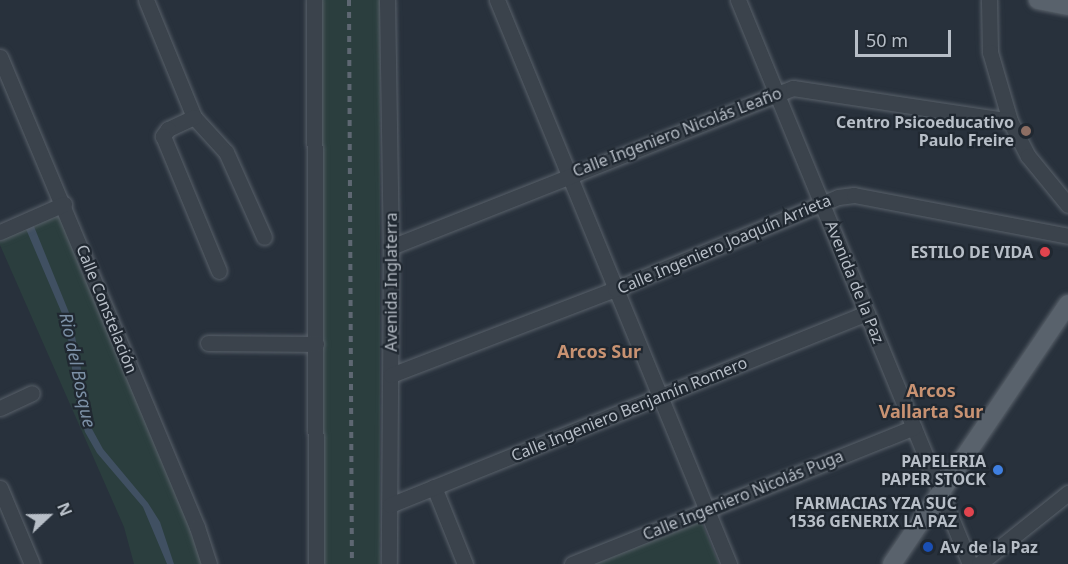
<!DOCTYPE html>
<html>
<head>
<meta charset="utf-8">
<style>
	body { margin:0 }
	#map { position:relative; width:1068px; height:564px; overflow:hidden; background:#28313c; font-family:"Noto Sans",sans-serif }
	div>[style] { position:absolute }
	.green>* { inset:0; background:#2b3e3e; transform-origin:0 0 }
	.water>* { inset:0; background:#405062 }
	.roads { filter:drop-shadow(0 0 2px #59616a) drop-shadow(0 0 2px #59616a) }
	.minor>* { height:15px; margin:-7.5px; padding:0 7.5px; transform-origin:7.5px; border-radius:7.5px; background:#3b434c }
	.major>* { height:18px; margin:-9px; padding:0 9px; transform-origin:9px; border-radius:9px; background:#59626c }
	.rail>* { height:4px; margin-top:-2px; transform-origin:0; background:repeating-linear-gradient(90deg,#5e6772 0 6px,transparent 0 12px) }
	.dots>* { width:16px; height:16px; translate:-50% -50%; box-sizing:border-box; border:3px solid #202831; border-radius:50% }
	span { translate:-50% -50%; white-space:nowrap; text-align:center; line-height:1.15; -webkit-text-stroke:4.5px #202831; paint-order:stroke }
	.poi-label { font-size:16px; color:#b7bec7; font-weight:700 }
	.right { translate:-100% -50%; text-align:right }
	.left { translate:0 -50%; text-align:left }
	.street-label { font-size:16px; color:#b7bec7 }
	.neighbourhood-label { font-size:18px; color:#c89272; font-weight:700 }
	.water-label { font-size:18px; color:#7c90a6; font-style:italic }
	.north { position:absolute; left:18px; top:486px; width:60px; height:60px; -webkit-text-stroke:4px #202831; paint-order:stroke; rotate:68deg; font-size:16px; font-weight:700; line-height:24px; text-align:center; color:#b7bec7 }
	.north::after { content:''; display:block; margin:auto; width:21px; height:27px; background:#b7bec7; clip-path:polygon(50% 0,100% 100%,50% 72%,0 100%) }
	.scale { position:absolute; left:855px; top:30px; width:96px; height:27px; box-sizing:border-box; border:3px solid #b7bec7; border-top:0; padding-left:8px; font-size:18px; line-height:21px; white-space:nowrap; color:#b7bec7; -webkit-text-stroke:4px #202831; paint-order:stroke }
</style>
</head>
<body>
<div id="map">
	<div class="green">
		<div style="left:322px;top:0;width:58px;height:564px"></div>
		<div style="clip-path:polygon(56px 206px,195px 541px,202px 564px,134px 564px,124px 527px,0 245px,0 241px)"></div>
		<div style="clip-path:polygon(701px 521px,719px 564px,595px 564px)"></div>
	</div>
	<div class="water">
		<div style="clip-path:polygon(33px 224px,72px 320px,92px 429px,103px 449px,148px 503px,160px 522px,174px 564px,167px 564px,143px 507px,97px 453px,85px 432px,76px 399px,66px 323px,26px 229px)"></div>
	</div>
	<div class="roads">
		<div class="minor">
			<div style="left:146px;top:0;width:126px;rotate:67.7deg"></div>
			<div style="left:194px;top:117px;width:47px;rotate:47.6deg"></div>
			<div style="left:226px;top:152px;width:93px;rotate:65.9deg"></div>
			<div style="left:314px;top:0;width:564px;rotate:89.8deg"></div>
			<div style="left:387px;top:0;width:247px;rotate:89.1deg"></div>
			<div style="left:391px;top:247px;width:317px;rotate:90.4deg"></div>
			<div style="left:497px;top:0;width:610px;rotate:67.64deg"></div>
			<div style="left:738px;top:0;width:610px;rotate:67.64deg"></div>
			<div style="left:989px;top:0;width:52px;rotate:88.9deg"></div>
			<div style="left:990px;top:52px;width:72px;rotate:73.8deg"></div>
			<div style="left:1010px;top:121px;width:39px;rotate:63deg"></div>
			<div style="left:1028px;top:156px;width:63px;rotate:50.8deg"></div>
			<div style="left:0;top:57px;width:510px;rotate:67.26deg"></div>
			<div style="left:197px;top:527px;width:39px;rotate:72deg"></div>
			<div style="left:194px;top:117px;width:29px;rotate:155deg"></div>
			<div style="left:168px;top:129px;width:9px;rotate:126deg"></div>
			<div style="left:163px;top:136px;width:146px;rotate:67.5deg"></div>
			<div style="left:0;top:232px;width:70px;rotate:-23.6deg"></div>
			<div style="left:391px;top:247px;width:432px;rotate:-21.6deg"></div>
			<div style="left:793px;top:88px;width:219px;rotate:8.6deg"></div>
			<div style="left:208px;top:343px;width:108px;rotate:0.5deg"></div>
			<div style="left:391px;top:375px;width:240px;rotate:-21deg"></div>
			<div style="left:615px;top:289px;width:241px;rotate:-22.4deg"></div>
			<div style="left:838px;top:197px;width:16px;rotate:-7deg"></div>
			<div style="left:854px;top:195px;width:218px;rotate:10.8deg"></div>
			<div style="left:0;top:408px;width:35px;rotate:-25deg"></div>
			<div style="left:434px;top:487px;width:83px;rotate:68.1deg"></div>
			<div style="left:0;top:488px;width:82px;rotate:67.2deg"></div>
			<div style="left:390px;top:505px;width:514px;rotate:-21.93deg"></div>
			<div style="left:572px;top:564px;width:368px;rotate:-21.8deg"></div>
			<div style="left:979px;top:564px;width:114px;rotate:-38.6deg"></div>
		</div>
		<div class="major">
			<div style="left:1038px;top:0;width:31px;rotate:11deg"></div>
			<div style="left:892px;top:564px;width:314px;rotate:-55.9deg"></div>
		</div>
	</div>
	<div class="rail">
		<div style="left:349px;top:0;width:564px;rotate:89.7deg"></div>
	</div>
	<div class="dots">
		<div style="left:1026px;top:131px;background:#8d6e63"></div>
		<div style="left:1045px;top:252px;background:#e0444e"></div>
		<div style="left:998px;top:470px;background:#3f7fe0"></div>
		<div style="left:969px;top:512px;background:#e0444e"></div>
		<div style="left:928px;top:547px;background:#1a4fb4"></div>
	</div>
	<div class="poi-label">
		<span class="right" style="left:1014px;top:131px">Centro Psicoeducativo<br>Paulo Freire</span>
		<span class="right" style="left:1033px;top:252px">ESTILO DE VIDA</span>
		<span class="right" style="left:986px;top:470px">PAPELERIA<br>PAPER STOCK</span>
		<span class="right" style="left:957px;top:512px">FARMACIAS YZA SUC<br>1536 GENERIX LA PAZ</span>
		<span class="left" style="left:940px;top:547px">Av. de la Paz</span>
	</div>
	<div class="street-label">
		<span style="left:677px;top:132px;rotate:-21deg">Calle Ingeniero Nicolás Leaño</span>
		<span style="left:724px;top:244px;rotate:-23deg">Calle Ingeniero Joaquín Arrieta</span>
		<span style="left:391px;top:282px;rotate:-90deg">Avenida Inglaterra</span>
		<span style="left:855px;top:282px;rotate:68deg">Avenida de la Paz</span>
		<span style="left:107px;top:309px;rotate:68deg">Calle Constelación</span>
		<span style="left:629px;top:409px;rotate:-22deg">Calle Ingeniero Benjamín Romero</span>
		<span style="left:743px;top:495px;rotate:-22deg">Calle Ingeniero Nicolás Puga</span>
	</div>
	<div class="neighbourhood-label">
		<span style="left:599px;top:351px">Arcos Sur</span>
		<span style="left:931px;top:401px">Arcos<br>Vallarta Sur</span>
	</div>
	<div class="water-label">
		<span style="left:78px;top:370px;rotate:78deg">Rio del Bosque</span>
	</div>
	<div class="north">N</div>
	<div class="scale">50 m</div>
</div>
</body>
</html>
